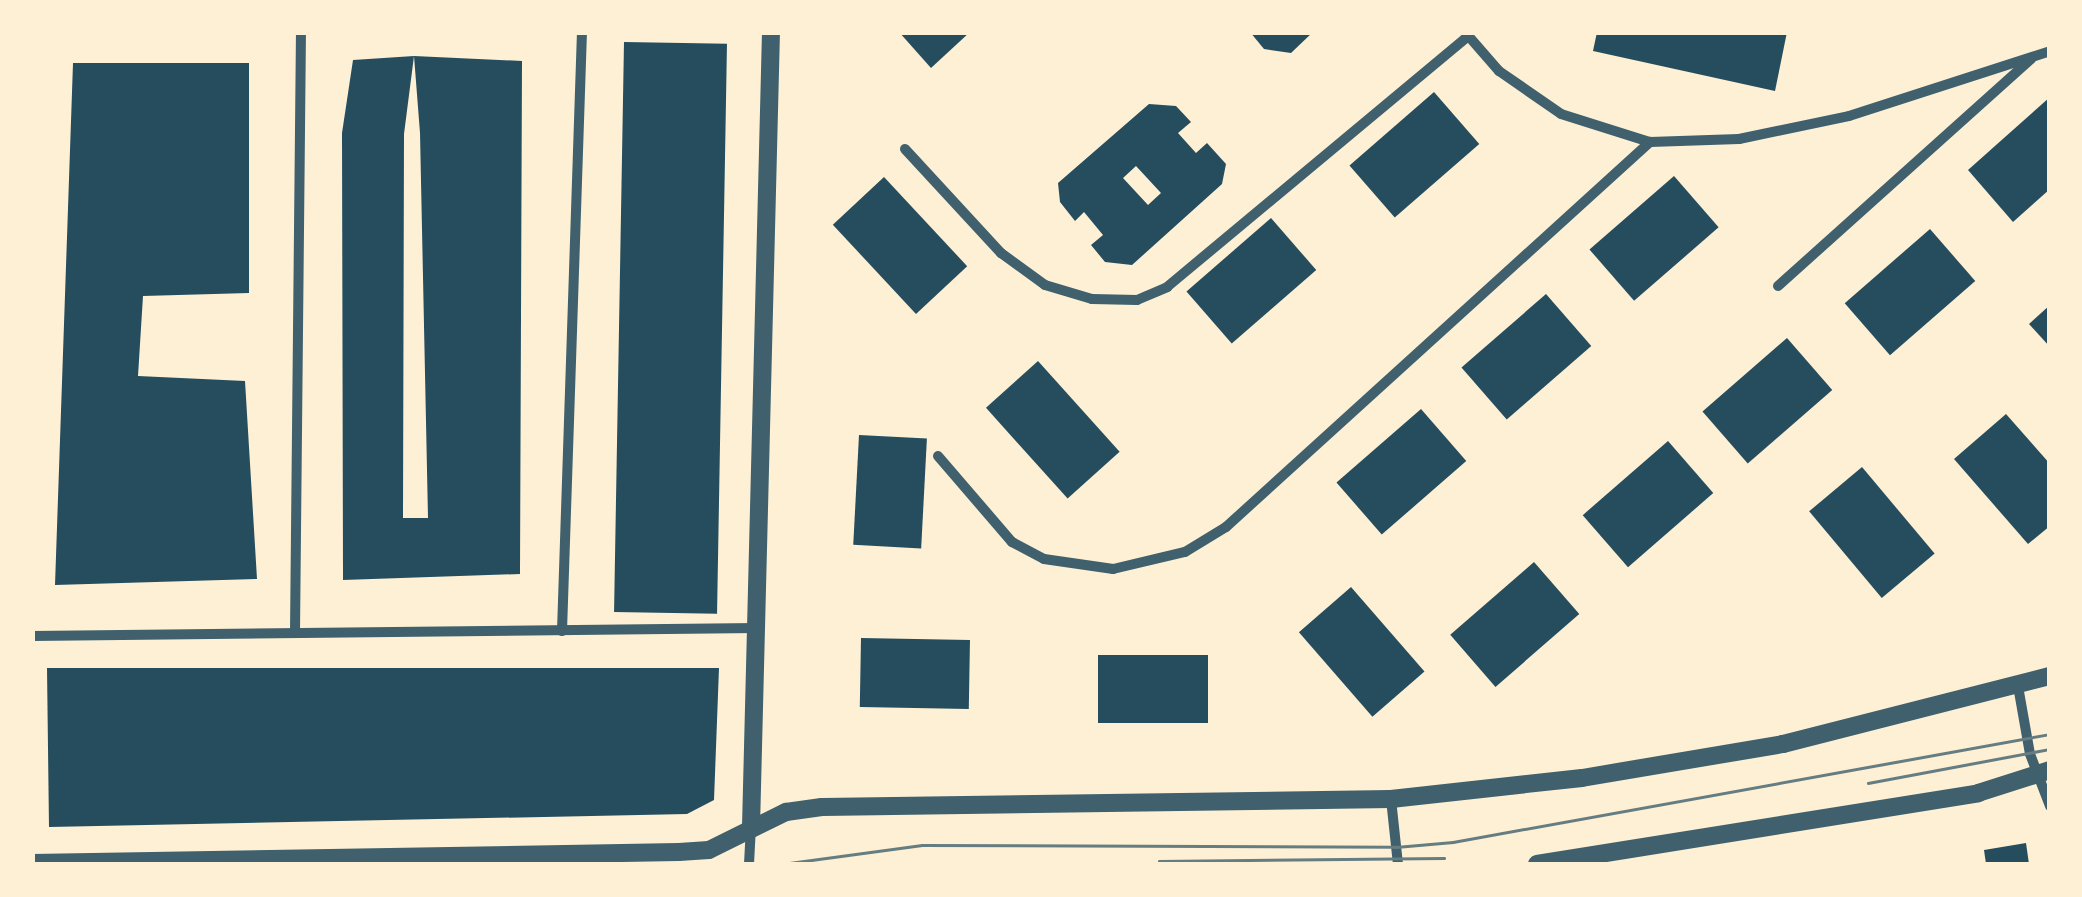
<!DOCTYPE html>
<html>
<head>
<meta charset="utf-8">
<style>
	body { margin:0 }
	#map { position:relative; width:2082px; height:897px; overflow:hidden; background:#fdf0d5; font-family:Inter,sans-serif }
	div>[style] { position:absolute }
	.building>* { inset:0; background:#264d5e; transform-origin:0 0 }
	.minor>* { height:10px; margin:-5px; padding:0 5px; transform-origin:5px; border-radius:5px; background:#3f606c }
	.tertiary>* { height:18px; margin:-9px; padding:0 9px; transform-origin:9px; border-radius:9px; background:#3f606c }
	.tram>* { height:2.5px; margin:-1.25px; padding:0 1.25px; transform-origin:1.25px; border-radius:1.25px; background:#657d81 }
	span { translate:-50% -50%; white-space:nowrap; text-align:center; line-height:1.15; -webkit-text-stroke:10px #fdf0d5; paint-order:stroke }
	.frame { position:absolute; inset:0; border:35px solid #fdf0d5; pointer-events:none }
</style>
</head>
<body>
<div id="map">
	<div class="building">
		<div style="clip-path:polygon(899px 32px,970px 32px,931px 68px)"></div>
		<div style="clip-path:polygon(1250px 32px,1313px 32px,1291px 53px,1264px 49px)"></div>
		<div style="clip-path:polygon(1597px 32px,1787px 32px,1775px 91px,1593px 51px)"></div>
		<div style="left:624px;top:42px;width:103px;height:570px;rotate:1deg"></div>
		<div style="clip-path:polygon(evenodd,414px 56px,522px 61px,520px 574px,343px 580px,342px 133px,353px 60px,414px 56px,414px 56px,420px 133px,428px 518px,403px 518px,404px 134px,414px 56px)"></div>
		<div style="clip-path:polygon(73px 63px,249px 63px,249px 293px,143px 296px,138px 376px,245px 381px,257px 579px,55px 585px)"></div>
		<div style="left:1434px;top:92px;width:69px;height:112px;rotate:49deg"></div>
		<div style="clip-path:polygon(2050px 97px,2050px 189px,2013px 222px,1968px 170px)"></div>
		<div style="clip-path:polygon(evenodd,1149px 104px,1176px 106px,1191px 122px,1178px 133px,1196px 153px,1207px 143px,1226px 164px,1222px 184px,1132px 265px,1105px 262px,1091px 245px,1103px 235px,1084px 212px,1075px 221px,1060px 202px,1058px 183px,1149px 104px,1136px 166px,1161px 193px,1148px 205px,1123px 178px,1136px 166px)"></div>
		<div style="left:1674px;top:176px;width:68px;height:112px;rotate:49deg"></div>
		<div style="left:884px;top:177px;width:122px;height:70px;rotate:47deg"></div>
		<div style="left:1271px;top:218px;width:69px;height:112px;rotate:49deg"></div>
		<div style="left:1930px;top:229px;width:69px;height:113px;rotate:49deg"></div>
		<div style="left:1546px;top:294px;width:69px;height:112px;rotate:49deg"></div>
		<div style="clip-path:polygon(2050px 305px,2050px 347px,2029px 324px)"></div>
		<div style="left:1787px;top:338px;width:69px;height:112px;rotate:49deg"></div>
		<div style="left:1038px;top:361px;width:122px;height:70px;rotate:48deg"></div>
		<div style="left:1421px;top:409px;width:69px;height:112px;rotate:49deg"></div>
		<div style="clip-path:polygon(2006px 414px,2050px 464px,2050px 526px,2028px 544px,1954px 459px)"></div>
		<div style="left:859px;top:435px;width:68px;height:110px;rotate:3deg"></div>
		<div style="left:1668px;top:441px;width:69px;height:113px;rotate:49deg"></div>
		<div style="left:1862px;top:467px;width:113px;height:69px;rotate:50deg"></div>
		<div style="left:1534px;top:562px;width:69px;height:111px;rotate:49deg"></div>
		<div style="left:1351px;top:587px;width:112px;height:69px;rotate:49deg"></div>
		<div style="left:861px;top:638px;width:109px;height:69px;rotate:1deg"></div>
		<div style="left:1098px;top:655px;width:110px;height:68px"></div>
		<div style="clip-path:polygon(47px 668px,719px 668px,714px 800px,687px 814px,49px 827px)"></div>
		<div style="clip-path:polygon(2026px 843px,2029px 864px,1986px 864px,1984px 850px)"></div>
	</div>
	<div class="minor">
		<div style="left:1465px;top:32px;width:52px;rotate:48.9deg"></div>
		<div style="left:1499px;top:71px;width:75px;rotate:34.7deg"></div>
		<div style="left:1561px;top:114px;width:93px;rotate:17.5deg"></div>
		<div style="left:1650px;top:142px;width:89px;rotate:-1.9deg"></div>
		<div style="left:1739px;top:139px;width:112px;rotate:-11.8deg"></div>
		<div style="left:1849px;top:116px;width:211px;rotate:-17.9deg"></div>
		<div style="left:905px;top:149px;width:142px;rotate:47.3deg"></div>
		<div style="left:1001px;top:253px;width:54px;rotate:36deg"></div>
		<div style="left:1045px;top:285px;width:49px;rotate:16.6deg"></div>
		<div style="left:1092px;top:299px;width:45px;rotate:1.3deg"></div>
		<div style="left:1137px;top:300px;width:33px;rotate:-23deg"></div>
		<div style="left:1167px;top:287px;width:392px;rotate:-39.8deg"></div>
		<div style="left:1778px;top:286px;width:340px;rotate:-41.9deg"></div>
		<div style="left:938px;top:456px;width:113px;rotate:49.3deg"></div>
		<div style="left:1012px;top:542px;width:36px;rotate:28deg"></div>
		<div style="left:1044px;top:559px;width:70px;rotate:8.2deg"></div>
		<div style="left:1113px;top:569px;width:74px;rotate:-13.3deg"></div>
		<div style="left:1185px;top:552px;width:48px;rotate:-31.4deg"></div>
		<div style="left:1226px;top:527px;width:573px;rotate:-42.24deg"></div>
		<div style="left:562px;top:631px;width:599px;rotate:-88.09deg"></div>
		<div style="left:295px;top:632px;width:600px;rotate:-89.43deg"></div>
		<div style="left:32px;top:636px;width:725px;rotate:-0.63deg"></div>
		<div style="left:2018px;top:686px;width:69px;rotate:80deg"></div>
		<div style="left:2030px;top:754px;width:56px;rotate:69deg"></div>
		<div style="left:1391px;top:799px;width:65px;rotate:83.9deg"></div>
		<div style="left:749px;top:864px;width:37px;rotate:-87deg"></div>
	</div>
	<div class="tertiary">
		<div style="left:751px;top:827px;width:795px;rotate:-88.56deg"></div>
		<div style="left:32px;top:863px;width:647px;rotate:-0.97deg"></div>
		<div style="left:679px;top:852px;width:30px;rotate:-4deg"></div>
		<div style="left:709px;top:850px;width:86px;rotate:-26.3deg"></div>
		<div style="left:786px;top:812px;width:36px;rotate:-8deg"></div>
		<div style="left:822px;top:807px;width:569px;rotate:-0.81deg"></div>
		<div style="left:1391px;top:799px;width:192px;rotate:-6.3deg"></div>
		<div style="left:1582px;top:778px;width:204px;rotate:-9.6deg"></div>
		<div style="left:1783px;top:744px;width:276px;rotate:-14.3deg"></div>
		<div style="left:1537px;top:864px;width:447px;rotate:-9.1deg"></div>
		<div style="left:1978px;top:793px;width:76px;rotate:-17.7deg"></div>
	</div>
	<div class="tram">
		<div style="left:1868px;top:783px;width:185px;rotate:-10.6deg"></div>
		<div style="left:1159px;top:861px;width:285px;rotate:-0.6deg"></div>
		<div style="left:782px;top:864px;width:141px;rotate:-7.7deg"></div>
		<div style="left:922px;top:845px;width:474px;rotate:0.2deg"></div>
		<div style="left:1396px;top:847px;width:57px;rotate:-5deg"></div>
		<div style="left:1453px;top:842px;width:607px;rotate:-10.25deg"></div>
	</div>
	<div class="frame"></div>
</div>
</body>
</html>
